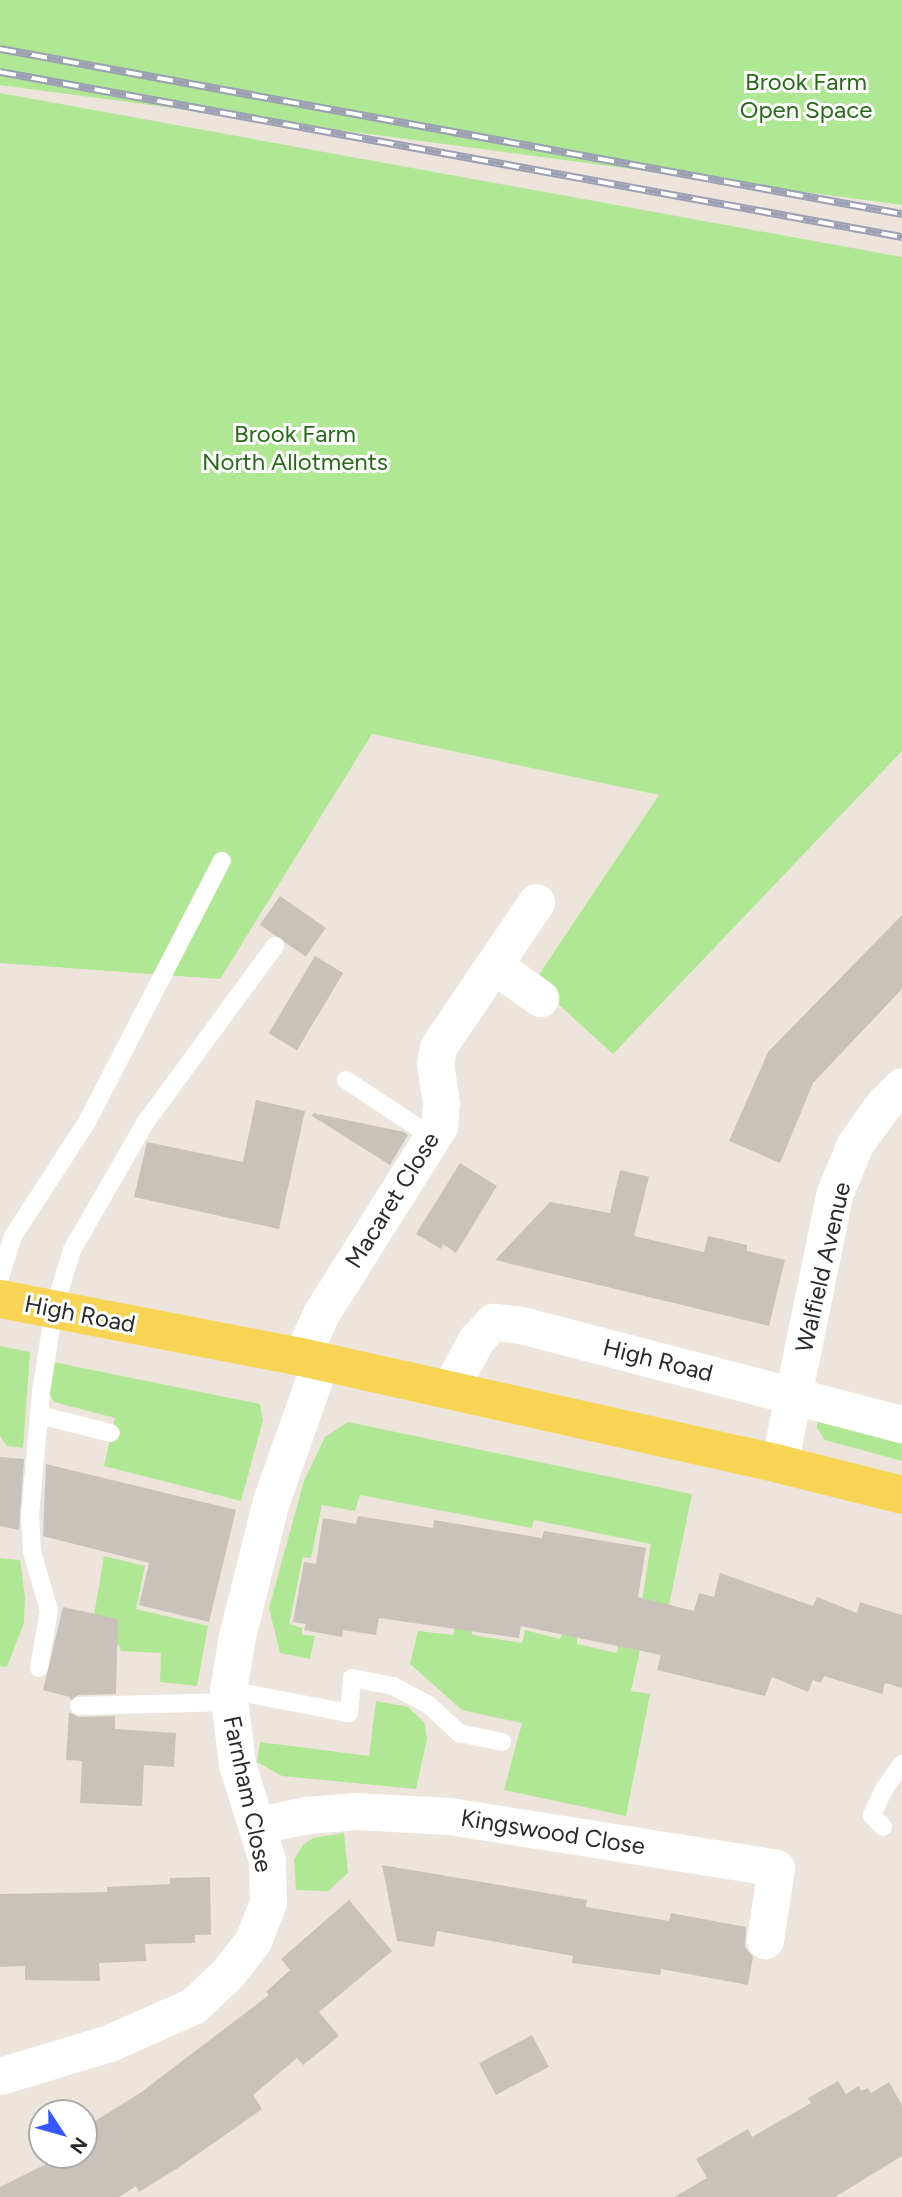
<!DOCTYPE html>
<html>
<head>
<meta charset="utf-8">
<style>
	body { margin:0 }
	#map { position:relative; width:902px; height:2197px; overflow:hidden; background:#ede5db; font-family:Figtree,sans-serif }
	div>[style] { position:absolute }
	.green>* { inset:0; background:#afe794 }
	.building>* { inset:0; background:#c8c2ba; transform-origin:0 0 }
	.service>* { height:18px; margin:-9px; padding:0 9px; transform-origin:9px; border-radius:9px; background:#fff }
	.minor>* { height:37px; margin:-18.5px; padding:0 18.5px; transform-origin:18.5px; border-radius:18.5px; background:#fff }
	.primary>* { height:38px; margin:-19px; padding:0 19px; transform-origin:19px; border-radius:19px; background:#f8d454 }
	.rail>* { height:8px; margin-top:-4px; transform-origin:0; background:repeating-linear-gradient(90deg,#fff 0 16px,#9da0b5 0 32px); box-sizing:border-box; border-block:2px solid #9da0b5 }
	span { translate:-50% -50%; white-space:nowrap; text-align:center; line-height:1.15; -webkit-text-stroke:6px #fff; paint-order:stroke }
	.park-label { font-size:24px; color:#266b16 }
	.street-label { font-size:24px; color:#2a2a2a }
	.north { position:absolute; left:28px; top:2099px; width:70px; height:70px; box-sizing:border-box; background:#fff; border:2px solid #aaa; border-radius:50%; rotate:126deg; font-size:19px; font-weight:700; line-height:28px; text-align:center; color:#2a2a2a }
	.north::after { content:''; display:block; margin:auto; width:24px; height:32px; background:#3559ff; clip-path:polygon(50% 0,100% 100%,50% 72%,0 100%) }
</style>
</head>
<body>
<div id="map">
	<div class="green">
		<div style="clip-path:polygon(0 0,902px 0,902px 205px,0 85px)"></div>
		<div style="clip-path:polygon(0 93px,902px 257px,902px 751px,613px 1054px,534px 982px,659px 795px,372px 734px,220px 979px,0 963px)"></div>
		<div style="clip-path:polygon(0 1346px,30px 1352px,23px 1448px,7px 1446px,0 1436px)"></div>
		<div style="clip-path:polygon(53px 1362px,260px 1404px,263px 1420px,241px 1501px,104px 1466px,115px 1418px,54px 1402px,46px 1387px)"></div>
		<div style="clip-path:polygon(817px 1413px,902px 1436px,902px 1461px,825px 1440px,817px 1428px)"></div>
		<div style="clip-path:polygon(348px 1422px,692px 1494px,669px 1605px,642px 1600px,651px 1544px,534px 1520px,532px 1528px,360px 1495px,355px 1511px,322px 1505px,311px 1558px,303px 1557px,289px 1624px,302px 1628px,302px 1635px,315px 1636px,310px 1659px,280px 1653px,269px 1608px,304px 1481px,325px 1437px)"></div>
		<div style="clip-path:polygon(104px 1556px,145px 1566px,136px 1609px,208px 1626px,197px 1686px,160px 1682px,161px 1653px,121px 1651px,119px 1645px,89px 1645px)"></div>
		<div style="clip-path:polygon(0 1558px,20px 1560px,25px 1597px,24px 1622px,7px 1667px,0 1666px)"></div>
		<div style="clip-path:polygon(455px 1625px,472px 1628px,472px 1635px,522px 1643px,525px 1630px,560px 1639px,562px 1632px,577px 1634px,577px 1644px,617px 1653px,618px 1646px,640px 1650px,631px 1691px,650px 1694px,626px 1816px,504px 1790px,522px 1723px,462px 1710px,410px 1664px,418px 1631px,453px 1635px)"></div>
		<div style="clip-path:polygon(376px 1701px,408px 1707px,424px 1722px,427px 1739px,416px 1789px,282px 1776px,257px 1762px,260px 1742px,369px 1756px)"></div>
		<div style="clip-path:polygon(344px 1833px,348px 1873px,328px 1891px,296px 1890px,294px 1859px,304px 1844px,313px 1838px)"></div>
	</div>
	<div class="building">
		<div style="left:280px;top:896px;width:56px;height:35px;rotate:35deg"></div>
		<div style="clip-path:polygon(902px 915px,902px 989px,813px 1083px,780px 1163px,729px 1141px,768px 1052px)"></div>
		<div style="left:315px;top:956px;width:33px;height:90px;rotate:31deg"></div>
		<div style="clip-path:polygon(256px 1100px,305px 1111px,279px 1229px,134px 1197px,147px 1142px,243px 1162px)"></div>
		<div style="clip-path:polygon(313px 1113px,404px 1132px,408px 1135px,390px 1165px,312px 1116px)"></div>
		<div style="clip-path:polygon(460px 1163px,497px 1186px,456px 1253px,443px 1244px,441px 1249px,416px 1234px)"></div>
		<div style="clip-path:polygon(620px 1170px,649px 1177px,634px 1236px,704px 1252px,708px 1236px,747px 1245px,747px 1251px,785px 1260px,769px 1326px,495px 1260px,550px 1202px,610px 1213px)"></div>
		<div style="clip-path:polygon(0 1457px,24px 1459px,19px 1530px,0 1526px)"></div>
		<div style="clip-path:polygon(46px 1464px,236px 1510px,209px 1622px,139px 1605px,149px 1563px,43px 1536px)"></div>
		<div style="clip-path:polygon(358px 1516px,433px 1528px,434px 1520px,542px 1538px,544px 1531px,646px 1548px,638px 1597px,694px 1611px,699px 1593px,714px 1597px,720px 1573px,813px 1606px,817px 1597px,857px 1613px,860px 1602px,902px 1615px,902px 1688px,885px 1683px,882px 1694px,824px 1676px,821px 1683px,813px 1680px,808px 1692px,772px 1677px,765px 1696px,657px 1670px,661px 1655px,521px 1626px,519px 1638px,379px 1618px,376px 1635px,343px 1630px,342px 1637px,304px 1630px,306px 1624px,293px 1622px,304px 1562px,316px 1564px,323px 1518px,356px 1524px)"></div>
		<div style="clip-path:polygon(63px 1607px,118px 1619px,116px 1694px,79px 1695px,70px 1700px,70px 1697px,43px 1690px)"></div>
		<div style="clip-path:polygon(69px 1712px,79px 1717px,115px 1716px,115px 1729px,176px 1733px,174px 1767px,144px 1765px,142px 1806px,80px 1803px,82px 1761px,66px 1760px)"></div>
		<div style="clip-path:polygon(382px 1865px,587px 1900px,586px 1907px,669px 1921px,671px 1913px,746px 1927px,745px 1947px,753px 1957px,748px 1985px,661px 1969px,660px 1975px,572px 1963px,573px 1956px,437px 1931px,434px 1947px,397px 1941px)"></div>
		<div style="clip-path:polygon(210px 1877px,211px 1935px,195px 1935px,195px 1943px,145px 1944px,146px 1961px,99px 1963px,100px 1981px,25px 1980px,25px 1966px,0 1967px,0 1894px,107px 1892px,107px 1887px,170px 1884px,170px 1878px)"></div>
		<div style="clip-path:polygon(349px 1900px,392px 1951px,319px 2012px,339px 2036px,303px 2065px,297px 2058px,253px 2095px,262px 2109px,178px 2168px,139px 2192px,136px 2186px,119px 2197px,0 2197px,0 2187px,38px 2168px,66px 2155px,84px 2155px,84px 2128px,140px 2093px,269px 1995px,266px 1992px,290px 1970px,281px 1959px)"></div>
		<div style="left:532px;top:2035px;width:36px;height:60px;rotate:62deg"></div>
		<div style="clip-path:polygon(838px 2081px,846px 2094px,859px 2086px,861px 2091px,868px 2088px,871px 2093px,889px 2082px,902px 2105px,902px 2156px,835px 2197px,674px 2197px,707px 2178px,696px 2159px,748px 2129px,752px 2137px,811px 2103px,808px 2098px)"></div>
	</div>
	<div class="service">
		<div style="left:346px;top:1080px;width:103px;rotate:33.5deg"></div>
		<div style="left:0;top:1277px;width:43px;rotate:-72.4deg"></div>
		<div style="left:13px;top:1236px;width:136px;rotate:-57deg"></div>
		<div style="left:87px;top:1122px;width:294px;rotate:-62.7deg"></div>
		<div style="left:39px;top:1415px;width:74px;rotate:14deg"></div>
		<div style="left:39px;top:1668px;width:59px;rotate:-80.2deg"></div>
		<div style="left:49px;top:1610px;width:60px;rotate:-106.3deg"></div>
		<div style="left:32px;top:1552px;width:36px;rotate:-93deg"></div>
		<div style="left:30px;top:1516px;width:124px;rotate:-84.9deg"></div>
		<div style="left:41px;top:1392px;width:84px;rotate:-81.1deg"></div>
		<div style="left:54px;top:1309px;width:62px;rotate:-73deg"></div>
		<div style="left:72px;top:1250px;width:146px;rotate:-60.1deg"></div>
		<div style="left:145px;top:1123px;width:220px;rotate:-53.7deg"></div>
		<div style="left:228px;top:1690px;width:123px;rotate:10.8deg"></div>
		<div style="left:349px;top:1713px;width:35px;rotate:-85deg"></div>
		<div style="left:352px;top:1678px;width:42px;rotate:11deg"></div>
		<div style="left:393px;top:1686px;width:41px;rotate:27.8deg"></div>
		<div style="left:429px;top:1705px;width:41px;rotate:43deg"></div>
		<div style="left:459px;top:1733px;width:44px;rotate:11.8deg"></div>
		<div style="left:79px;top:1706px;width:150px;rotate:-1.5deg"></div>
		<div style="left:883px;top:1827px;width:16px;rotate:-133deg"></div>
		<div style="left:872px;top:1815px;width:29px;rotate:-65deg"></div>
		<div style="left:884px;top:1789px;width:31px;rotate:-54deg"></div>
	</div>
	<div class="minor">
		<div style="left:494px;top:965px;width:57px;rotate:35.7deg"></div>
		<div style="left:301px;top:1357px;width:50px;rotate:-65deg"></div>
		<div style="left:322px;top:1312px;width:220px;rotate:-57.8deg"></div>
		<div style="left:439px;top:1126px;width:24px;rotate:-85deg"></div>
		<div style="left:441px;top:1102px;width:37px;rotate:-99deg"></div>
		<div style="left:435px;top:1065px;width:18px;rotate:-81deg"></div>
		<div style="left:438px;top:1047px;width:175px;rotate:-55.9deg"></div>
		<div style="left:449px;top:1390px;width:57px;rotate:-61.6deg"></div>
		<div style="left:476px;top:1340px;width:25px;rotate:-47deg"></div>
		<div style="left:493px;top:1322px;width:24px;rotate:5deg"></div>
		<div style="left:517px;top:1324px;width:398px;rotate:14.6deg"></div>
		<div style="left:779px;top:1464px;width:275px;rotate:-78.4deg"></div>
		<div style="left:834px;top:1195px;width:55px;rotate:-67.6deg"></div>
		<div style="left:855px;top:1144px;width:48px;rotate:-54.3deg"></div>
		<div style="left:883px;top:1105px;width:27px;rotate:-45deg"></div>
		<div style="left:257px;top:1825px;width:52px;rotate:-11.1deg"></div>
		<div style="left:308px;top:1815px;width:48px;rotate:-4.8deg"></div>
		<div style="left:356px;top:1811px;width:93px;rotate:3.1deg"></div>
		<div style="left:449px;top:1816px;width:331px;rotate:9deg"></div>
		<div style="left:776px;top:1868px;width:73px;rotate:98.7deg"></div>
		<div style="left:0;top:2076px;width:114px;rotate:-16.8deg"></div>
		<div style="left:109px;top:2043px;width:92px;rotate:-23.8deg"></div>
		<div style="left:193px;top:2006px;width:47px;rotate:-43.3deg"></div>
		<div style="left:227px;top:1974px;width:42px;rotate:-51.8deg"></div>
		<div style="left:253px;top:1941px;width:42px;rotate:-69deg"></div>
		<div style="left:268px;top:1902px;width:42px;rotate:-91.4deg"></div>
		<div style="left:267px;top:1860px;width:101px;rotate:-107.4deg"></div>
		<div style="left:237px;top:1764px;width:75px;rotate:-96.9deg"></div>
		<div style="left:228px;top:1690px;width:55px;rotate:-80.5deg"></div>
		<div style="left:237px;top:1636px;width:139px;rotate:-75.9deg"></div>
		<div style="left:271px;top:1501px;width:146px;rotate:-70.5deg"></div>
	</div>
	<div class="primary">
		<div style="left:0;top:1299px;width:307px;rotate:10.9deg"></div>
		<div style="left:301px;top:1357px;width:490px;rotate:12.6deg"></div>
		<div style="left:779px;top:1464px;width:127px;rotate:14.1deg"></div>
	</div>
	<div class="rail">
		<div style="left:0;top:49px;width:917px;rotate:10.37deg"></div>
		<div style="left:0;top:72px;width:917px;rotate:10.37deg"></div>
	</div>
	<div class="park-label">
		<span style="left:806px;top:96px">Brook Farm<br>Open Space</span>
		<span style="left:295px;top:448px">Brook Farm<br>North Allotments</span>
	</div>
	<div class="street-label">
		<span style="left:392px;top:1200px;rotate:-58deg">Macaret Close</span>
		<span style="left:823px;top:1267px;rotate:-77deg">Walfield Avenue</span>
		<span style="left:80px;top:1314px;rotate:11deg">High Road</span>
		<span style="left:658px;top:1360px;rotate:14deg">High Road</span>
		<span style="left:248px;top:1794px;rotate:78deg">Farnham Close</span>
		<span style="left:553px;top:1832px;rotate:9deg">Kingswood Close</span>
	</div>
	<div class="north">N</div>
</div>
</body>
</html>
